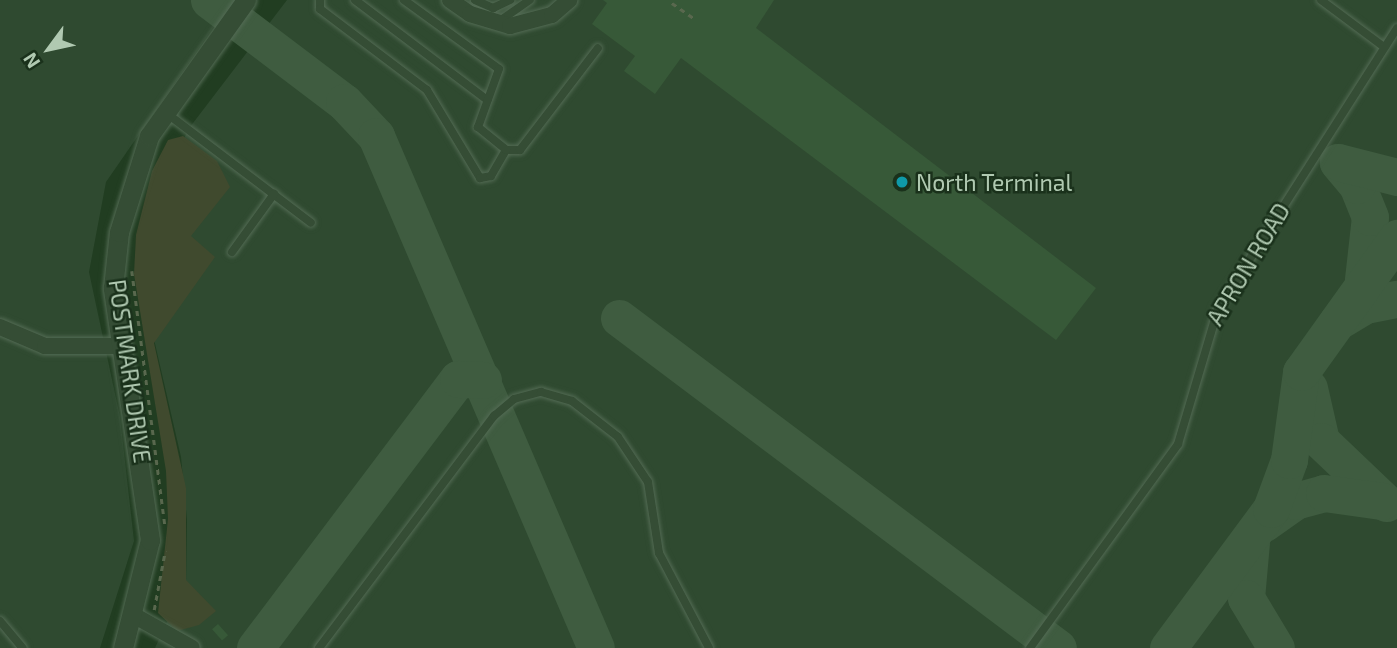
<!DOCTYPE html>
<html>
<head>
<meta charset="utf-8">
<style>
	body { margin:0 }
	#map { position:relative; width:1397px; height:648px; overflow:hidden; background:#213d21; font-family:"Exo 2",sans-serif }
	div>[style] { position:absolute }
	.airport>* { inset:0; background:#2f4a30 }
	.green>* { inset:0; background:#404a2e }
	.taxiway>* { height:37px; margin:-18.5px; padding:0 18.5px; transform-origin:18.5px; border-radius:18.5px; background:#3f5c40 }
	.building>* { inset:0; background:#375938; transform-origin:0 0 }
	.path>* { height:2.5px; margin-top:-1.25px; transform-origin:0; background:repeating-linear-gradient(90deg,#59684e 0 5px,transparent 0 10px) }
	.roads { filter:drop-shadow(0 0 2px #536b54) drop-shadow(0 0 2px #536b54) }
	.service>* { height:8px; margin:-4px; padding:0 4px; transform-origin:4px; border-radius:4px; background:#354d35 }
	.minor>* { height:16px; margin:-8px; padding:0 8px; transform-origin:8px; border-radius:8px; background:#354d35 }
	.tertiary>* { height:19px; margin:-9.5px; padding:0 9.5px; transform-origin:9.5px; border-radius:9.5px; background:#354d35 }
	.dots>* { width:19px; height:19px; translate:-50% -50%; box-sizing:border-box; border:4px solid #1a311b; border-radius:50% }
	span { translate:-50% -50%; white-space:nowrap; text-align:center; line-height:1.15; -webkit-text-stroke:5px #1a311b; paint-order:stroke }
	.poi-label { font-size:23px; color:#b0c9b1 }
	.left { translate:0 -50%; text-align:left }
	.street-label { font-size:23px; color:#b0c9b1 }
	.north { position:absolute; left:14px; top:14px; width:70px; height:70px; -webkit-text-stroke:5px #1a311b; paint-order:stroke; rotate:237deg; font-size:19px; font-weight:700; line-height:28px; text-align:center; color:#b0c9b1 }
	.north::after { content:''; display:block; margin:auto; width:24px; height:32px; background:#b0c9b1; clip-path:polygon(50% 0,100% 100%,50% 72%,0 100%) }
</style>
</head>
<body>
<div id="map">
	<div class="airport">
		<div style="clip-path:polygon(0 0,232px 0,106px 182px,89px 272px,120px 417px,134px 541px,100px 648px,0 648px)"></div>
		<div style="clip-path:polygon(287px 0,1397px 0,1397px 648px,155px 648px,186px 581px,187px 520px,181px 457px,148px 313px,144px 213px,190px 127px)"></div>
	</div>
	<div class="green">
		<div style="clip-path:polygon(183px 136px,217px 161px,230px 187px,191px 236px,215px 257px,154px 343px,186px 488px,186px 580px,216px 611px,199px 625px,177px 631px,158px 613px,168px 519px,166px 471px,134px 274px,136px 235px,152px 171px,168px 140px)"></div>
	</div>
	<div class="taxiway">
		<div style="left:209px;top:0;width:169px;rotate:37.1deg"></div>
		<div style="left:344px;top:102px;width:47px;rotate:46.7deg"></div>
		<div style="left:376px;top:136px;width:557px;rotate:66.75deg"></div>
		<div style="left:1363px;top:279px;width:62px;rotate:-83.6deg"></div>
		<div style="left:1370px;top:217px;width:35px;rotate:-112deg"></div>
		<div style="left:1357px;top:185px;width:30px;rotate:-130deg"></div>
		<div style="left:1338px;top:162px;width:61px;rotate:14.3deg"></div>
		<div style="left:619px;top:318px;width:549px;rotate:36.93deg"></div>
		<div style="left:1337px;top:322px;width:33px;rotate:-31deg"></div>
		<div style="left:1365px;top:305px;width:33px;rotate:-11deg"></div>
		<div style="left:1309px;top:388px;width:54px;rotate:77.2deg"></div>
		<div style="left:1321px;top:441px;width:90px;rotate:43.6deg"></div>
		<div style="left:1264px;top:523px;width:38px;rotate:-35deg"></div>
		<div style="left:1295px;top:501px;width:30px;rotate:-15deg"></div>
		<div style="left:1324px;top:493px;width:59px;rotate:7.9deg"></div>
		<div style="left:1251px;top:542px;width:56px;rotate:95.1deg"></div>
		<div style="left:1246px;top:598px;width:58px;rotate:59deg"></div>
		<div style="left:255px;top:648px;width:337px;rotate:-53deg"></div>
		<div style="left:458px;top:379px;width:25px;rotate:2deg"></div>
		<div style="left:1168px;top:648px;width:173px;rotate:-53.5deg"></div>
		<div style="left:1271px;top:509px;width:52px;rotate:-69.8deg"></div>
		<div style="left:1289px;top:460px;width:89px;rotate:-82.2deg"></div>
		<div style="left:1301px;top:372px;width:165px;rotate:-54.4deg"></div>
	</div>
	<div class="building">
		<div style="clip-path:polygon(603px 0,774px 0,756px 28px,1096px 288px,1056px 340px,681px 58px,655px 94px,624px 71px,635px 56px,592px 24px,607px 3px)"></div>
		<div style="left:218px;top:624px;width:15px;height:8px;rotate:48deg"></div>
	</div>
	<div class="path">
		<div style="left:672px;top:3px;width:29px;rotate:35deg"></div>
		<div style="left:132px;top:271px;width:255px;rotate:82.6deg"></div>
		<div style="left:154px;top:610px;width:60px;rotate:-79.4deg"></div>
	</div>
	<div class="roads">
		<div class="service">
			<div style="left:320px;top:0;width:9px;rotate:90deg"></div>
			<div style="left:320px;top:9px;width:134px;rotate:37.1deg"></div>
			<div style="left:427px;top:90px;width:103px;rotate:58.9deg"></div>
			<div style="left:480px;top:178px;width:11px;rotate:-10deg"></div>
			<div style="left:491px;top:176px;width:30px;rotate:-60deg"></div>
			<div style="left:506px;top:150px;width:14px"></div>
			<div style="left:520px;top:150px;width:128px;rotate:-52.6deg"></div>
			<div style="left:355px;top:0;width:166px;rotate:37.1deg"></div>
			<div style="left:404px;top:0;width:117px;rotate:36deg"></div>
			<div style="left:499px;top:69px;width:62px;rotate:109.9deg"></div>
			<div style="left:478px;top:127px;width:36px;rotate:39deg"></div>
			<div style="left:475px;top:0;width:20px;rotate:24deg"></div>
			<div style="left:493px;top:8px;width:19px;rotate:-25deg"></div>
			<div style="left:1321px;top:0;width:79px;rotate:36.7deg"></div>
			<div style="left:501px;top:20px;width:35px;rotate:-35deg"></div>
			<div style="left:165px;top:112px;width:183px;rotate:37.2deg"></div>
			<div style="left:232px;top:252px;width:72px;rotate:-54.1deg"></div>
			<div style="left:0;top:621px;width:35px;rotate:50deg"></div>
			<div style="left:319px;top:648px;width:291px;rotate:-53deg"></div>
			<div style="left:494px;top:416px;width:26px;rotate:-40deg"></div>
			<div style="left:514px;top:399px;width:28px;rotate:-15deg"></div>
			<div style="left:541px;top:392px;width:32px;rotate:16deg"></div>
			<div style="left:572px;top:401px;width:58px;rotate:38deg"></div>
			<div style="left:618px;top:437px;width:54px;rotate:56.3deg"></div>
			<div style="left:648px;top:482px;width:72px;rotate:81.2deg"></div>
			<div style="left:659px;top:553px;width:107px;rotate:62.2deg"></div>
			<div style="left:1030px;top:648px;width:252px;rotate:-54deg"></div>
			<div style="left:1178px;top:444px;width:141px;rotate:-73.5deg"></div>
			<div style="left:1218px;top:309px;width:333px;rotate:-57.5deg"></div>
		</div>
		<div class="minor">
			<div style="left:450px;top:0;width:24px;rotate:35deg"></div>
			<div style="left:470px;top:14px;width:42px;rotate:16.7deg"></div>
			<div style="left:510px;top:26px;width:43px;rotate:-14.7deg"></div>
			<div style="left:552px;top:15px;width:23px;rotate:-41deg"></div>
			<div style="left:0;top:327px;width:49px;rotate:22.9deg"></div>
			<div style="left:45px;top:346px;width:78px"></div>
			<div style="left:135px;top:616px;width:65px;rotate:29.3deg"></div>
		</div>
		<div class="tertiary">
			<div style="left:123px;top:648px;width:111px;rotate:-76deg"></div>
			<div style="left:150px;top:540px;width:255px;rotate:-98.4deg"></div>
			<div style="left:113px;top:288px;width:56px;rotate:-83.9deg"></div>
			<div style="left:119px;top:232px;width:101px;rotate:-72.6deg"></div>
			<div style="left:149px;top:136px;width:167px;rotate:-54.5deg"></div>
		</div>
	</div>
	<div class="dots">
		<div style="left:902px;top:182px;background:#0f9aa8"></div>
	</div>
	<div class="poi-label">
		<span class="left" style="left:916px;top:182px">North Terminal</span>
	</div>
	<div class="street-label">
		<span style="left:1248px;top:264px;rotate:-59deg">APRON ROAD</span>
		<span style="left:130px;top:371px;rotate:82deg">POSTMARK DRIVE</span>
	</div>
	<div class="north">N</div>
</div>
</body>
</html>
